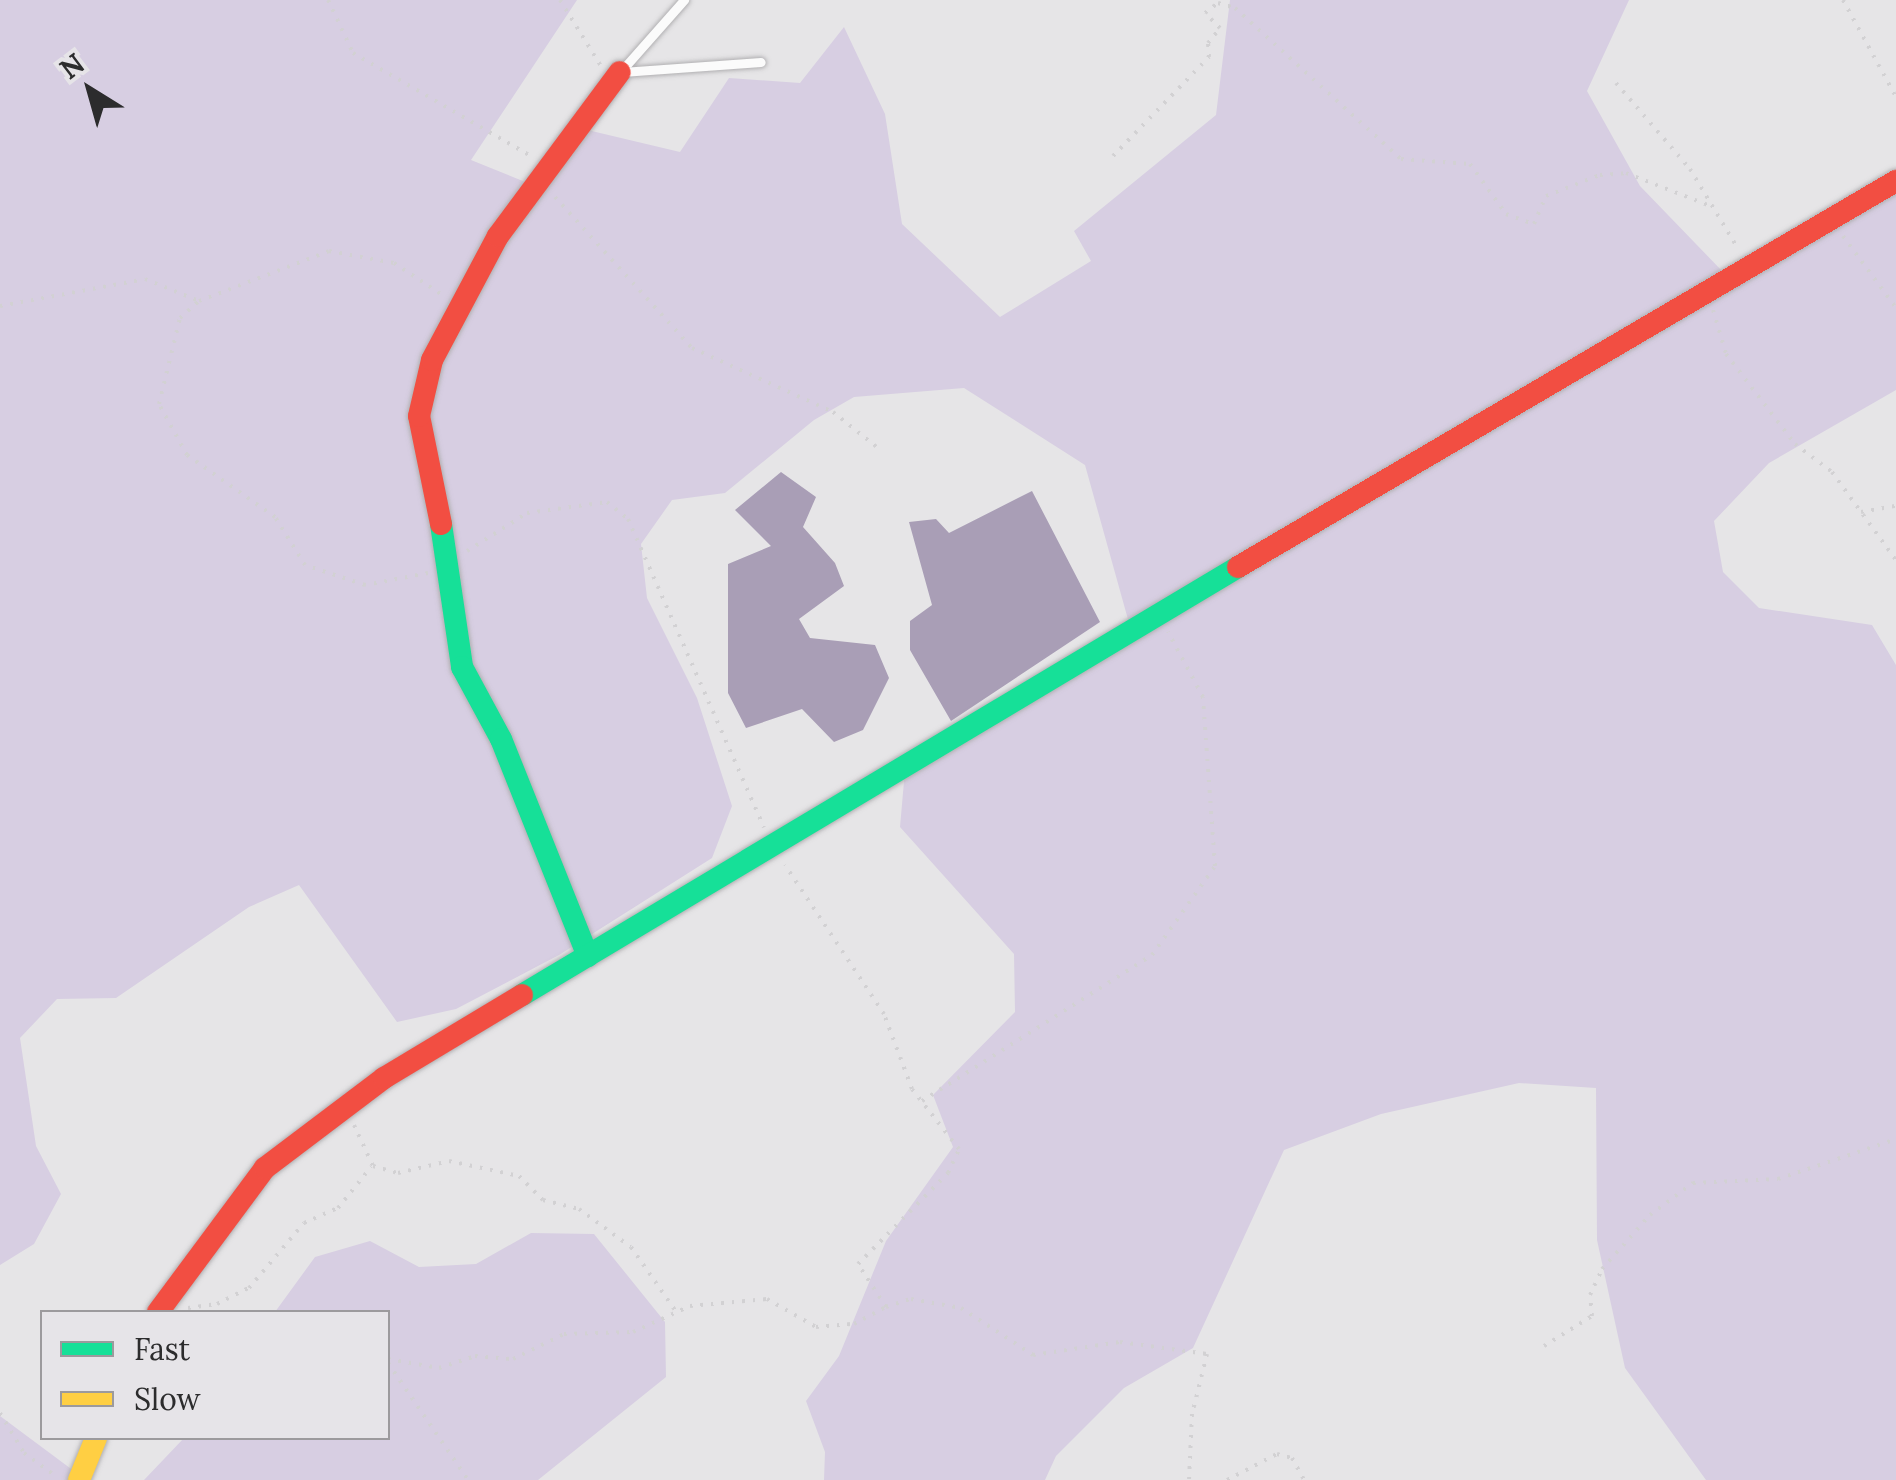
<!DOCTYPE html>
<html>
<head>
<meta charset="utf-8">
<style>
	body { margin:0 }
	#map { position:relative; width:1896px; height:1480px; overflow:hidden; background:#e6e5e7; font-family:Lora,serif }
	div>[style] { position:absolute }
	.green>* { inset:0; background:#d7cee2 }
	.water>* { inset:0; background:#a99eb6 }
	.path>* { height:4px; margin-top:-2px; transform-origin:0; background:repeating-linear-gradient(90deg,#d2d1d3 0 2.5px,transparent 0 10.5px) }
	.roads { filter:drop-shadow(0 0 2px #b1b0b2) drop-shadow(0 0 2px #b1b0b2) }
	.lane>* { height:9px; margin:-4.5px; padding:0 4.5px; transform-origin:4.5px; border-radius:4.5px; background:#fbfbfb }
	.fast>* { height:22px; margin:-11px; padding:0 11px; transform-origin:11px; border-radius:11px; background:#16e098 }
	.slow>* { height:22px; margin:-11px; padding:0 11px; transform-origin:11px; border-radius:11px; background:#ffcf43 }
	.jam>* { height:22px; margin:-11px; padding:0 11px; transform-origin:11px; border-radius:11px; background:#f24e42 }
	span { translate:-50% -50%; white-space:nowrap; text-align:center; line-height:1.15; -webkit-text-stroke:10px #e6e4e8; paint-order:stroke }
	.legend { position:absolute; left:40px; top:1310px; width:350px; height:130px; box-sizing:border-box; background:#e6e4e8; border:2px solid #9c9a9d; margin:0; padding:12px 18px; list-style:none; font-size:30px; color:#2c2c2d }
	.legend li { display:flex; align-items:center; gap:20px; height:50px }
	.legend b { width:50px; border:2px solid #9c9a9d }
	.north { position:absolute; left:40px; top:40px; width:100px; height:100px; -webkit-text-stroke:8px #e6e4e8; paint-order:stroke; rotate:323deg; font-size:28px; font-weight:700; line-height:40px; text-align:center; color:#2c2c2d }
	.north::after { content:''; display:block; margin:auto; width:35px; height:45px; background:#2c2c2d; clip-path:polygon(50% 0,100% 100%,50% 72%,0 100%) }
</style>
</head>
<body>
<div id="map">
	<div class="green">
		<div style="clip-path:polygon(0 0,577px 0,471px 160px,540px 188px,579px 128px,680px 152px,729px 78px,800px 83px,844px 27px,885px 114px,902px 224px,1000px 317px,1091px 261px,1074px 231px,1216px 115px,1230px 0,1629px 0,1587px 91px,1640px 186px,1724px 273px,1896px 176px,1896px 390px,1769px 463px,1714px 521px,1723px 572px,1759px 608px,1872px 625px,1896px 665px,1896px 1480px,1706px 1480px,1625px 1368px,1597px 1240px,1596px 1088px,1519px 1083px,1381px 1114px,1284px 1150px,1193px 1348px,1124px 1388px,1056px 1456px,1045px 1480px,824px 1480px,825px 1452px,806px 1401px,839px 1356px,886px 1241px,953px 1147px,933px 1095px,1015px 1012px,1014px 954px,900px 827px,905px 770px,1129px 623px,1085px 465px,964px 388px,854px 397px,814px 420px,725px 493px,672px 500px,641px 544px,647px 598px,697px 698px,732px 806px,712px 858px,559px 955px,456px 1009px,397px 1022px,299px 885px,249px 907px,116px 998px,57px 999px,20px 1038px,36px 1146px,61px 1194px,34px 1244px,0 1265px)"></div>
		<div style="clip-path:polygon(531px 1233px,594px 1234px,665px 1322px,666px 1377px,538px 1480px,144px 1480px,184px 1438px,388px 1438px,388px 1312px,275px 1312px,315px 1257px,370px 1241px,419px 1267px,476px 1264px)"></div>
		<div style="clip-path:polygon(0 1416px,86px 1480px,0 1480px)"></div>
	</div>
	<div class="water">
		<div style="clip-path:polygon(781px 472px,816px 497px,803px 527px,835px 563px,844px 586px,799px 619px,810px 638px,875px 645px,889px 678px,863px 730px,834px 742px,802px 709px,746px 728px,728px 693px,728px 564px,771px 546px,735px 510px)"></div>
		<div style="clip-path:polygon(1032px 491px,1100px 622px,951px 721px,910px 650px,910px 621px,932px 605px,909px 522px,936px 519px,949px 533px)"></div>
	</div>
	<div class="path">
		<div style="left:328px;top:0;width:59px;rotate:64.7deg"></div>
		<div style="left:353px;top:53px;width:206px;rotate:30.1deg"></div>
		<div style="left:560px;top:0;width:78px;rotate:58.2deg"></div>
		<div style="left:1843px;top:0;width:111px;rotate:61.3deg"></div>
		<div style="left:1616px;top:83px;width:113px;rotate:49.3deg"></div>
		<div style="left:1690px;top:169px;width:91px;rotate:58.9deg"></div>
		<div style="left:1113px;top:156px;width:138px;rotate:-45.9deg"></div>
		<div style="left:1209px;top:57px;width:14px;rotate:-94deg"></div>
		<div style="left:1208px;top:43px;width:19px;rotate:-51deg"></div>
		<div style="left:1220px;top:28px;width:21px;rotate:-135deg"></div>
		<div style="left:1205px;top:13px;width:16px;rotate:-38deg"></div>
		<div style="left:1218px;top:3px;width:18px;rotate:16deg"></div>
		<div style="left:1235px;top:8px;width:224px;rotate:42.3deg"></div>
		<div style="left:1401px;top:159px;width:69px;rotate:4.1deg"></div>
		<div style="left:1470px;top:164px;width:62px;rotate:54.2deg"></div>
		<div style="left:1506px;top:214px;width:30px;rotate:20deg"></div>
		<div style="left:1534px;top:224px;width:30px;rotate:-67deg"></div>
		<div style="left:1546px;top:196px;width:58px;rotate:-21.3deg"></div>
		<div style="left:1600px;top:175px;width:26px;rotate:-4deg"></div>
		<div style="left:1626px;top:173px;width:93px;rotate:21.3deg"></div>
		<div style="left:555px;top:197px;width:204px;rotate:47.8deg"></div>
		<div style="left:692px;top:348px;width:155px;rotate:24.4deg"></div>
		<div style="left:833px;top:412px;width:58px;rotate:38.7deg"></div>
		<div style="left:1843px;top:236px;width:89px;rotate:53.6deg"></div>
		<div style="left:0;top:306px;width:147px;rotate:-10.5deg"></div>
		<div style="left:145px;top:279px;width:58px;rotate:22.2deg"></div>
		<div style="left:1713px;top:310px;width:46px;rotate:73.5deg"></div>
		<div style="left:1726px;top:354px;width:113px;rotate:52.5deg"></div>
		<div style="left:1795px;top:444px;width:46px;rotate:37.1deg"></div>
		<div style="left:1832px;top:472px;width:109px;rotate:54deg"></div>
		<div style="left:1861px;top:512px;width:36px;rotate:-10deg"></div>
		<div style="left:467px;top:551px;width:71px;rotate:-32.3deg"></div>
		<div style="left:527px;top:513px;width:81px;rotate:-7.8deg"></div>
		<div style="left:607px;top:502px;width:27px;rotate:39deg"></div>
		<div style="left:628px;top:519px;width:337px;rotate:66.2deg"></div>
		<div style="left:428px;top:573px;width:64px;rotate:169.2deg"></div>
		<div style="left:365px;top:585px;width:63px;rotate:-161.6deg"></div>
		<div style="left:305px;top:565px;width:57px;rotate:-122deg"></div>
		<div style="left:275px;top:517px;width:108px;rotate:-144.8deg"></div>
		<div style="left:187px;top:455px;width:58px;rotate:-118.8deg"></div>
		<div style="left:159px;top:404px;width:89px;rotate:-76.3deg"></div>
		<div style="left:180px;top:318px;width:25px;rotate:-42deg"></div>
		<div style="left:199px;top:301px;width:139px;rotate:-21deg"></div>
		<div style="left:329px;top:251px;width:66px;rotate:10.5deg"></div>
		<div style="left:394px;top:263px;width:56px;rotate:33.4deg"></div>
		<div style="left:922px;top:1101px;width:272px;rotate:-32.4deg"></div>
		<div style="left:1152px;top:955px;width:109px;rotate:-54.7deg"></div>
		<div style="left:1215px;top:866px;width:169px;rotate:-94.1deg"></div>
		<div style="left:1203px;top:697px;width:74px;rotate:-118.3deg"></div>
		<div style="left:354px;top:1125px;width:45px;rotate:65.1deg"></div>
		<div style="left:373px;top:1166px;width:26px;rotate:16deg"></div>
		<div style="left:398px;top:1173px;width:52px;rotate:-13.2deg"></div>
		<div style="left:449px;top:1161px;width:72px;rotate:12.1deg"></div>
		<div style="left:519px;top:1176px;width:34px;rotate:45deg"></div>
		<div style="left:543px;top:1200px;width:37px;rotate:14deg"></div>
		<div style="left:579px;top:1209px;width:64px;rotate:36.2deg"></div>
		<div style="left:631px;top:1247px;width:80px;rotate:55.1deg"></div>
		<div style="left:886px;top:1307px;width:26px;rotate:-18deg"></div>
		<div style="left:911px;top:1299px;width:51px;rotate:10.2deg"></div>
		<div style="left:961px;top:1308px;width:86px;rotate:33.1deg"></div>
		<div style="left:1033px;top:1355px;width:88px;rotate:-8.5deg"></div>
		<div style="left:1120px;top:1342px;width:88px;rotate:7.9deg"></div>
		<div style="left:1207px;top:1354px;width:62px;rotate:104deg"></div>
		<div style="left:1192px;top:1414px;width:66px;rotate:92.6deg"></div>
		<div style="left:188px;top:1308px;width:29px;rotate:-8deg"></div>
		<div style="left:217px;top:1304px;width:36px;rotate:-27deg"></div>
		<div style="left:249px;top:1288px;width:85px;rotate:-49.8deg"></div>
		<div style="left:304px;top:1223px;width:37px;rotate:-24deg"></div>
		<div style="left:338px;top:1208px;width:53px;rotate:-51.2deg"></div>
		<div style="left:1544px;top:1346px;width:57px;rotate:-32deg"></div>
		<div style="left:1592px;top:1316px;width:21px;rotate:-95deg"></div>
		<div style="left:1590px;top:1295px;width:29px;rotate:-65deg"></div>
		<div style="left:1602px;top:1269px;width:72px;rotate:-48.4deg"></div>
		<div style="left:1650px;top:1215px;width:54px;rotate:-36.7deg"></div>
		<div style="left:1693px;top:1183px;width:85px;rotate:-2.7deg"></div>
		<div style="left:1778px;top:1179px;width:125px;rotate:-18.7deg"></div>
		<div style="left:388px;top:1359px;width:52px;rotate:10deg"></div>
		<div style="left:439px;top:1368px;width:38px;rotate:-18deg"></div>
		<div style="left:475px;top:1356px;width:38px;rotate:5deg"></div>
		<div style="left:513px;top:1359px;width:57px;rotate:-26.1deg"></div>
		<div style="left:564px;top:1334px;width:69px;rotate:-1.7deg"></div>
		<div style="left:633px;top:1332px;width:63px;rotate:-24.5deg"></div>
		<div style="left:690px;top:1306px;width:77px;rotate:-5.2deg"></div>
		<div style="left:767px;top:1299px;width:56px;rotate:29.7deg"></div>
		<div style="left:816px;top:1327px;width:38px;rotate:-5deg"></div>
		<div style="left:854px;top:1324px;width:36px;rotate:-28deg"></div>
		<div style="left:886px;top:1307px;width:51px;rotate:-123.1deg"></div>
		<div style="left:858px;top:1264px;width:128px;rotate:-45.3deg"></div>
		<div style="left:948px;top:1173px;width:26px;rotate:-65deg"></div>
		<div style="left:959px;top:1149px;width:76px;rotate:-128.1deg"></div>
		<div style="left:912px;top:1089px;width:80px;rotate:-110.5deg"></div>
		<div style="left:884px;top:1014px;width:179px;rotate:-123.6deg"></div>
		<div style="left:388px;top:1363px;width:142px;rotate:55.6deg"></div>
		<div style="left:0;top:1413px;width:47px;rotate:59deg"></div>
		<div style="left:24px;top:1453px;width:41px;rotate:36deg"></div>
		<div style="left:1227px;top:1480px;width:56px;rotate:-27.5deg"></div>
		<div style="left:1277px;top:1454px;width:16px;rotate:15deg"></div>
		<div style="left:1292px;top:1458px;width:25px;rotate:61deg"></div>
	</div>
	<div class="roads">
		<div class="lane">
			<div style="left:622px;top:70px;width:94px;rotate:-48.5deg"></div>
			<div style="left:622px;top:72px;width:139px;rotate:-4.1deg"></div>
		</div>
		<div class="fast">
			<div style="left:441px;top:524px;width:145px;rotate:81.6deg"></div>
			<div style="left:462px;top:667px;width:82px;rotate:61.6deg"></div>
			<div style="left:501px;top:739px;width:234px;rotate:68.2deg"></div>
			<div style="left:522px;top:995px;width:834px;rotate:-30.87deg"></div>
		</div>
		<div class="slow">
			<div style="left:79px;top:1480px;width:45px;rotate:-68deg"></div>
		</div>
		<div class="jam">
			<div style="left:441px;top:524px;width:110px;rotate:-101.5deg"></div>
			<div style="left:419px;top:416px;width:57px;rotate:-76.9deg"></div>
			<div style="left:432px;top:360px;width:140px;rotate:-62deg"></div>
			<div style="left:498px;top:236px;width:204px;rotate:-53.4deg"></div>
			<div style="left:1238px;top:567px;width:763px;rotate:-30.4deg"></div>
			<div style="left:158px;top:1312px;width:179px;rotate:-53.4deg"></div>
			<div style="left:265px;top:1168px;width:149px;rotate:-37.1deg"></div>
			<div style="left:384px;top:1078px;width:161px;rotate:-31deg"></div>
		</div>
	</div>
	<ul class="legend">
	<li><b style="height:12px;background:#16e098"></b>Fast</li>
	<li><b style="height:12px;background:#ffcf43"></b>Slow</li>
	</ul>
	<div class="north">N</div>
</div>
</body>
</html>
